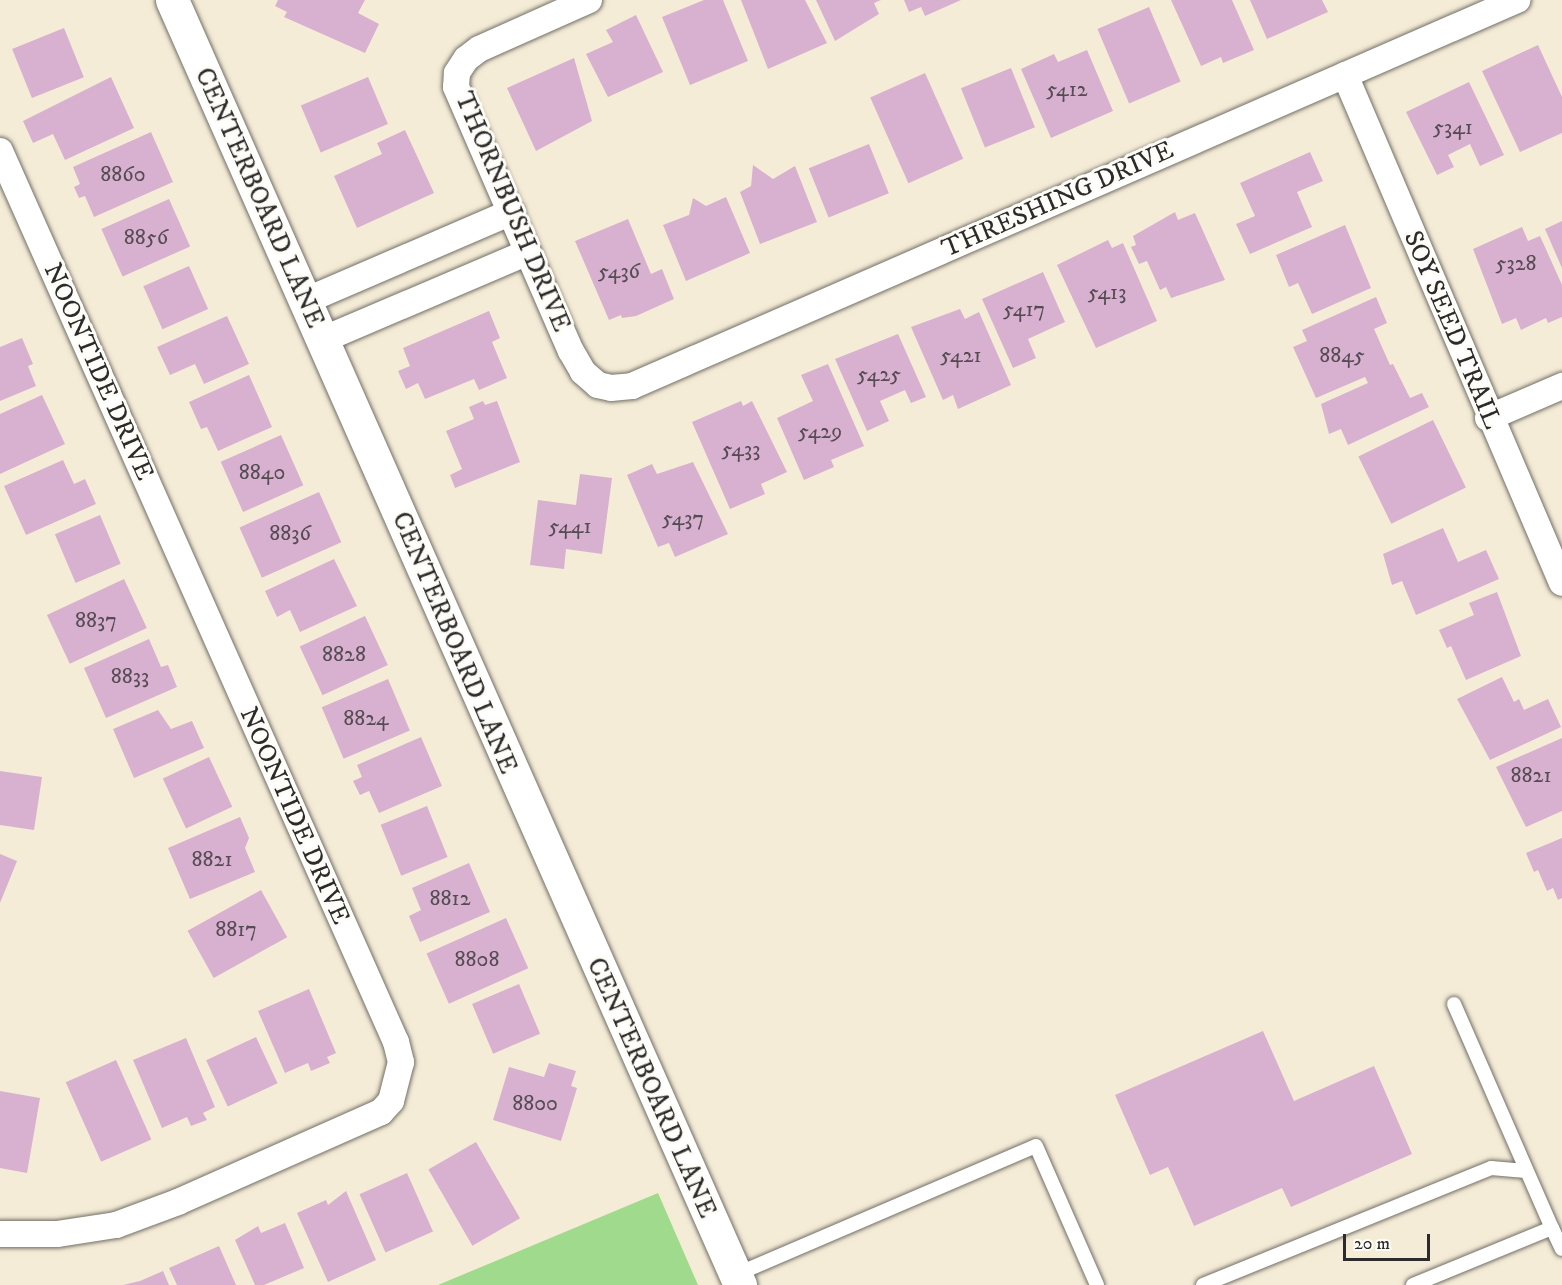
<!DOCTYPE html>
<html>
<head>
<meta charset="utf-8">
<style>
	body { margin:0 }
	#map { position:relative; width:1562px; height:1285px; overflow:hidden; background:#f5ecd7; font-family:"IM FELL DW Pica",serif }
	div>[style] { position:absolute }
	.green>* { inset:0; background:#a0da8c }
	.building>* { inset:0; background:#d8b1d0; transform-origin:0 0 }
	.roads { filter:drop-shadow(0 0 2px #726f67) drop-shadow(0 0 2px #726f67) }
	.lane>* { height:14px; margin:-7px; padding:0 7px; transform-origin:7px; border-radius:7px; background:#fff }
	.street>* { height:26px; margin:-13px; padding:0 13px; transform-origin:13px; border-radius:13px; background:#fff }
	.secondary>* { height:33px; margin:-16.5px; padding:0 16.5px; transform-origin:16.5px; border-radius:16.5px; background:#fff }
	span { translate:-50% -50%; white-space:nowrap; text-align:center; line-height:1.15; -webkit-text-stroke:6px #fdfcf7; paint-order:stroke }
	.number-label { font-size:22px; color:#564c54 }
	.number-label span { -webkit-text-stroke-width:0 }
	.street-label { font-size:26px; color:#2b2b2b }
	.scale { position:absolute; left:1343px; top:1234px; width:87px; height:27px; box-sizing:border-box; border:3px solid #2b2b2b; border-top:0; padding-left:8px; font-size:18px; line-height:21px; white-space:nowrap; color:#2b2b2b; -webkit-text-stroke:4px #fdfcf7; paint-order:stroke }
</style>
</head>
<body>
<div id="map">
	<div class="green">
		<div style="clip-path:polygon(658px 1193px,698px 1285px,438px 1285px)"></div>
	</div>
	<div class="building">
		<div style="clip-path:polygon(278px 0,365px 0,358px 13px,379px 24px,365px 53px,284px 17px,287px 12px,275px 6px)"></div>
		<div style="clip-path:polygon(704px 0,723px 0,748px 61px,690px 85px,662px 17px)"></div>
		<div style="clip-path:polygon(741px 0,805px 0,827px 43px,768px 69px)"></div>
		<div style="clip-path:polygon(816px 0,881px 0,874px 3px,879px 14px,835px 41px)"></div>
		<div style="clip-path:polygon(904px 0,961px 0,925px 16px,921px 7px,909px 12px)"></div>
		<div style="clip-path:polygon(1171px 0,1232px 0,1254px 50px,1223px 63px,1221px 57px,1201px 66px)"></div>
		<div style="clip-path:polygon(1250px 0,1322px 0,1328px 12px,1267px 39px)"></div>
		<div style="left:1149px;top:7px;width:81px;height:56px;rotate:67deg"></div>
		<div style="clip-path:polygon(636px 15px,663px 72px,608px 97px,586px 54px,613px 42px,606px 30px)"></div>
		<div style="left:64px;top:28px;width:53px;height:56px;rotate:68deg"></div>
		<div style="clip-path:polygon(1538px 45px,1562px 97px,1562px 133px,1520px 152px,1482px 71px)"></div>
		<div style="clip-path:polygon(1087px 50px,1113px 111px,1051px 138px,1021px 69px,1054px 54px,1058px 62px)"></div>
		<div style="clip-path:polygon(574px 58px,592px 121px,536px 151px,507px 88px)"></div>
		<div style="left:1011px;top:68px;width:64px;height:54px;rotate:68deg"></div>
		<div style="left:925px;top:73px;width:94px;height:60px;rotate:66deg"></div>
		<div style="clip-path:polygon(111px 77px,134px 128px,65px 160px,53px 134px,33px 143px,23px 121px)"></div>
		<div style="left:368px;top:77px;width:51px;height:73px;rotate:67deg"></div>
		<div style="clip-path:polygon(1469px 82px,1504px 155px,1480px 166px,1470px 144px,1448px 155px,1454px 167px,1437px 175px,1406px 112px)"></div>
		<div style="clip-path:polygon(405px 130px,434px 193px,357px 228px,334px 176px,382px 154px,377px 143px)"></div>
		<div style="clip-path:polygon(151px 132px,173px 182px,94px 217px,85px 196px,79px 198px,74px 187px,80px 184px,73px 167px)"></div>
		<div style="left:869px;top:144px;width:53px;height:65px;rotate:68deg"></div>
		<div style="clip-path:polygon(1310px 152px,1323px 181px,1297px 192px,1312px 227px,1250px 254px,1236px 224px,1255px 216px,1240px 183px)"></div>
		<div style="clip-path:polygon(753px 165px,773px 179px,795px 166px,817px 222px,760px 244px,740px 192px,751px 186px)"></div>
		<div style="clip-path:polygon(726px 197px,750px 253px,686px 281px,663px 225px,689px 215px,693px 198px,706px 206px)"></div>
		<div style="left:169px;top:199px;width:52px;height:74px;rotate:66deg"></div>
		<div style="clip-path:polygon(1175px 212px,1178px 220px,1195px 213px,1225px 280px,1171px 298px,1166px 287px,1160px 290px,1147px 261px,1139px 264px,1131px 247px,1136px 245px,1133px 236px)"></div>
		<div style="clip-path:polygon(628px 219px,651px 274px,662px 269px,674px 299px,636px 316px,622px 318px,621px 315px,609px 320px,575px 241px)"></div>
		<div style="clip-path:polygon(1562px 221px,1562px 268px,1545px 229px)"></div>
		<div style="clip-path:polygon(1345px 225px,1371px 288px,1312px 314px,1298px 283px,1289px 287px,1276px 255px)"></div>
		<div style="clip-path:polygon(1522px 227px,1528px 241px,1540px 236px,1562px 285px,1562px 317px,1548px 323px,1546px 318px,1521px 330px,1516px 318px,1502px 324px,1473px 249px)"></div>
		<div style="clip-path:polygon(1108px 240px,1112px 248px,1123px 243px,1157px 321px,1096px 348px,1057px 265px)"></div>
		<div style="left:189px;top:266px;width:47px;height:50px;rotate:66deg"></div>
		<div style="clip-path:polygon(1043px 272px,1065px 322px,1028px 339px,1036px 358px,1013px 368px,982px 299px)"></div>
		<div style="clip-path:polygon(1376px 297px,1387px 323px,1374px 329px,1390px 365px,1393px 364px,1410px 398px,1422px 393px,1429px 407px,1348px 445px,1341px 429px,1329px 434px,1321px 404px,1368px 383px,1365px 377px,1316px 398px,1293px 347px,1307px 341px,1302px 330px)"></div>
		<div style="clip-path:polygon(960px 309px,965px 319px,979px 312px,1011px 385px,958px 409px,953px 395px,943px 400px,911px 327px)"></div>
		<div style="clip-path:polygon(489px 311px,500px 338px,492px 342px,507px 378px,479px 390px,474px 379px,425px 399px,418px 383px,406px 389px,398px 371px,410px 366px,403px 348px)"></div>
		<div style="clip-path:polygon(227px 316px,249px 364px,204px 384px,195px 364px,170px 375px,157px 347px)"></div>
		<div style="clip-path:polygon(898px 334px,926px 397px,911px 403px,905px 390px,880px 401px,889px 421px,867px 431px,835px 359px)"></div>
		<div style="clip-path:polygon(22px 338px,33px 364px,28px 366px,36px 386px,0 401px,0 347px)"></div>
		<div style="clip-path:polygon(828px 364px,864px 446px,831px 460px,834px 467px,804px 480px,777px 418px,813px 401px,801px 375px)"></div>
		<div style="clip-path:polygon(249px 375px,272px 427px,218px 451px,207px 427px,201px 429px,189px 402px)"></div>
		<div style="clip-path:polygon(42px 395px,65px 444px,0 474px,0 414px)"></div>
		<div style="clip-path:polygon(483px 401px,485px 405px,497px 401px,520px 462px,455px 488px,450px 475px,462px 469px,446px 431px,474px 419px,469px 407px)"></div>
		<div style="clip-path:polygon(741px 401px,743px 406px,752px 401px,787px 472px,761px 484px,765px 494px,730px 509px,692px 422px)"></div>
		<div style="left:1433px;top:420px;width:75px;height:83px;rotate:64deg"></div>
		<div style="left:281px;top:435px;width:55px;height:66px;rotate:66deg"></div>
		<div style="clip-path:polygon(63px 460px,74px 484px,85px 479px,96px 504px,26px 535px,4px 486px)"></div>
		<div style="clip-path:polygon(693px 462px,728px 534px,675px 557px,669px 543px,658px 547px,627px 475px,652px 464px,657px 474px)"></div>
		<div style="clip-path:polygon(580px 474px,612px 478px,602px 554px,566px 549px,564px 569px,530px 565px,538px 500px,576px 505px)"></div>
		<div style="left:319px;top:492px;width:55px;height:87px;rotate:66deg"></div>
		<div style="left:100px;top:515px;width:53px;height:49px;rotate:67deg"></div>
		<div style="clip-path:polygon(1443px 528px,1458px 562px,1486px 550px,1499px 579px,1416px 615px,1402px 581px,1392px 585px,1383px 554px)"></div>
		<div style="clip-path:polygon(334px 559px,357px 606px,300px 632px,290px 610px,277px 617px,265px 591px)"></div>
		<div style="left:124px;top:579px;width:54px;height:85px;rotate:65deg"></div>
		<div style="clip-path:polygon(1497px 592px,1521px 656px,1466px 680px,1451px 646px,1447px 648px,1439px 630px,1474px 615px,1469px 603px)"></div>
		<div style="left:365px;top:616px;width:54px;height:72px;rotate:65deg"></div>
		<div style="clip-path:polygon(149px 639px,161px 667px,168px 665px,177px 687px,106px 718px,84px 668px)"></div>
		<div style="clip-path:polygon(1502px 677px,1514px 702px,1519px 699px,1524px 710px,1548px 699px,1561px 727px,1490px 760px,1457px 699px)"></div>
		<div style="left:388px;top:679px;width:56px;height:72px;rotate:67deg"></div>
		<div style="clip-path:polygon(158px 710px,171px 729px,192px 721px,204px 748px,134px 778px,113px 729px)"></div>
		<div style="clip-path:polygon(421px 737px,442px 786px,379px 813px,369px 791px,360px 795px,353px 781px,362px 777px,357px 765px)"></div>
		<div style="clip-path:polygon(1562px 738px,1562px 811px,1526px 827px,1496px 767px)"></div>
		<div style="left:209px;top:757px;width:55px;height:51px;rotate:65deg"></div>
		<div style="clip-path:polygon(0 771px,42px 777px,34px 830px,0 825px)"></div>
		<div style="left:427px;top:806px;width:55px;height:50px;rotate:68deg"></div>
		<div style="clip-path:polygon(240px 817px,249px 838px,245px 848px,255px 872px,190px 899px,168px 848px)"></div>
		<div style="clip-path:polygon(1562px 838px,1562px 898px,1558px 900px,1553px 888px,1547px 891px,1538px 870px,1534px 872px,1526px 853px)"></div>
		<div style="clip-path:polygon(0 854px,17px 861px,0 903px)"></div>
		<div style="clip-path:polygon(469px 863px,490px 912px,420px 942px,409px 916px,421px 910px,412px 888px)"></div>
		<div style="left:261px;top:890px;width:54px;height:84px;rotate:61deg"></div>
		<div style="left:506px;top:918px;width:55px;height:87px;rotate:66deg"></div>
		<div style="left:519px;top:984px;width:54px;height:51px;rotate:67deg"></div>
		<div style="clip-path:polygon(309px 989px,336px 1053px,327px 1057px,330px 1063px,311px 1071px,308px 1063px,285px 1073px,258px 1011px)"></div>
		<div style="clip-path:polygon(1263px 1031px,1294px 1101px,1374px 1066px,1412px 1154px,1291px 1207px,1282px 1188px,1194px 1226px,1168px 1167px,1150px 1175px,1115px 1095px)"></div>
		<div style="left:256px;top:1037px;width:51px;height:55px;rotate:65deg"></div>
		<div style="clip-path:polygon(186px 1038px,215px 1107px,203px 1113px,207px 1120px,191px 1126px,187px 1117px,162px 1128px,133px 1060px)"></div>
		<div style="left:116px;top:1060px;width:87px;height:55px;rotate:66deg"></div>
		<div style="clip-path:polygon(549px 1063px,576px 1071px,571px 1086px,577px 1088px,561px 1141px,493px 1120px,509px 1067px,544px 1077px)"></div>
		<div style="clip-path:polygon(0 1091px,40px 1098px,27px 1173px,0 1168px)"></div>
		<div style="left:476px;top:1142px;width:88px;height:55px;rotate:60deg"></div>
		<div style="left:407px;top:1173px;width:64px;height:52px;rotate:66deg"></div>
		<div style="clip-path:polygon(346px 1191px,376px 1260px,328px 1282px,297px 1213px,326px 1200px,328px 1205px)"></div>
		<div style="clip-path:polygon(285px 1223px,304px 1268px,264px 1285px,255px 1285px,235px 1240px,258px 1226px,261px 1233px)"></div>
		<div style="clip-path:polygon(219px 1246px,236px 1285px,177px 1285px,169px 1268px)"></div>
		<div style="clip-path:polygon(163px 1271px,169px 1285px,123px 1285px,140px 1281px)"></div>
	</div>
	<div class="roads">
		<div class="lane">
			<div style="left:1454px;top:1004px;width:244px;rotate:66.4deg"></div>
			<div style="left:735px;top:1275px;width:327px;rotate:-23.2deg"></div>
			<div style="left:1036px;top:1146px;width:152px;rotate:66.3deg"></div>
			<div style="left:1203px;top:1285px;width:311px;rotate:-22.1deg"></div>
			<div style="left:1491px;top:1168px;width:35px;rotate:5deg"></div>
			<div style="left:1413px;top:1285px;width:150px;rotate:-22.3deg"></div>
			<div style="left:1552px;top:1228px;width:23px;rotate:65deg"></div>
		</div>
		<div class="street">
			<div style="left:589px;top:0;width:120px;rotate:156deg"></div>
			<div style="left:479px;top:49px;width:16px;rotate:142deg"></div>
			<div style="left:466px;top:59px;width:17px;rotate:123deg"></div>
			<div style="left:457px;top:73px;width:14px;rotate:94deg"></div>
			<div style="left:456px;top:87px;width:288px;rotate:66.5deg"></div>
			<div style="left:571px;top:351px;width:24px;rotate:60deg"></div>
			<div style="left:583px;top:372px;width:20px;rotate:41deg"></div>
			<div style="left:598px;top:385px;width:13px;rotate:13deg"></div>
			<div style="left:611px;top:388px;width:21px;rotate:-5deg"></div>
			<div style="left:632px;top:386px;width:966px;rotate:-23.56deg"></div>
			<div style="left:1345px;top:75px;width:552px;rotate:66.87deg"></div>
			<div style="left:0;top:151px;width:975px;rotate:66.04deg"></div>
			<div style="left:396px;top:1042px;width:21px;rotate:76deg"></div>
			<div style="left:401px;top:1062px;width:40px;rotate:104.4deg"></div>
			<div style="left:391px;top:1101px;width:15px;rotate:132deg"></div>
			<div style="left:381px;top:1112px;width:222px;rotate:156.1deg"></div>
			<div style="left:178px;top:1202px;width:66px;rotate:159.6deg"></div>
			<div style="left:116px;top:1225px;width:60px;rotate:171.3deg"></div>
			<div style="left:57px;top:1234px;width:57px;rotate:180deg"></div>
			<div style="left:305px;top:301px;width:225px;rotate:-23.3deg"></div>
			<div style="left:322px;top:340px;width:224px;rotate:-23.1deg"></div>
			<div style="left:1488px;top:418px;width:81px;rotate:-23.4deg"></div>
		</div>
		<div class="secondary">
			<div style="left:172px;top:0;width:1405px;rotate:66.15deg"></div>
		</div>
	</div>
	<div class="number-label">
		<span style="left:1067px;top:90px">5412</span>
		<span style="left:1453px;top:128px">5341</span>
		<span style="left:123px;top:175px">8860</span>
		<span style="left:146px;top:238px">8856</span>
		<span style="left:1516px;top:264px">5328</span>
		<span style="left:619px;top:272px">5436</span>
		<span style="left:1107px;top:293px">5413</span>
		<span style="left:1024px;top:310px">5417</span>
		<span style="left:961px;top:356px">5421</span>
		<span style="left:1342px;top:356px">8845</span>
		<span style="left:879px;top:375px">5425</span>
		<span style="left:820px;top:432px">5429</span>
		<span style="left:741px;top:450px">5433</span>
		<span style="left:262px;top:473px">8840</span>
		<span style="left:683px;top:519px">5437</span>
		<span style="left:570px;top:527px">5441</span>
		<span style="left:290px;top:534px">8836</span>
		<span style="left:96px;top:621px">8837</span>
		<span style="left:344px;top:655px">8828</span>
		<span style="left:130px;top:677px">8833</span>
		<span style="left:366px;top:719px">8824</span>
		<span style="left:1531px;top:776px">8821</span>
		<span style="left:212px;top:860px">8821</span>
		<span style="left:450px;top:899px">8812</span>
		<span style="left:236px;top:930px">8817</span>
		<span style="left:477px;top:960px">8808</span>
		<span style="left:535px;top:1104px">8800</span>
	</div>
	<div class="street-label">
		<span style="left:259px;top:198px;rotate:66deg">CENTERBOARD LANE</span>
		<span style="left:1058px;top:200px;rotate:-24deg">THRESHING DRIVE</span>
		<span style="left:512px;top:212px;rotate:67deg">THORNBUSH DRIVE</span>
		<span style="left:1452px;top:330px;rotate:67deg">SOY SEED TRAIL</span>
		<span style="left:98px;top:372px;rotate:66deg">NOONTIDE DRIVE</span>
		<span style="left:454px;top:643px;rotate:67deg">CENTERBOARD LANE</span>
		<span style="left:294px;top:816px;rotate:66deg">NOONTIDE DRIVE</span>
		<span style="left:651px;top:1088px;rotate:66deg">CENTERBOARD LANE</span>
	</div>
	<div class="scale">20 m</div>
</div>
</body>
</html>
